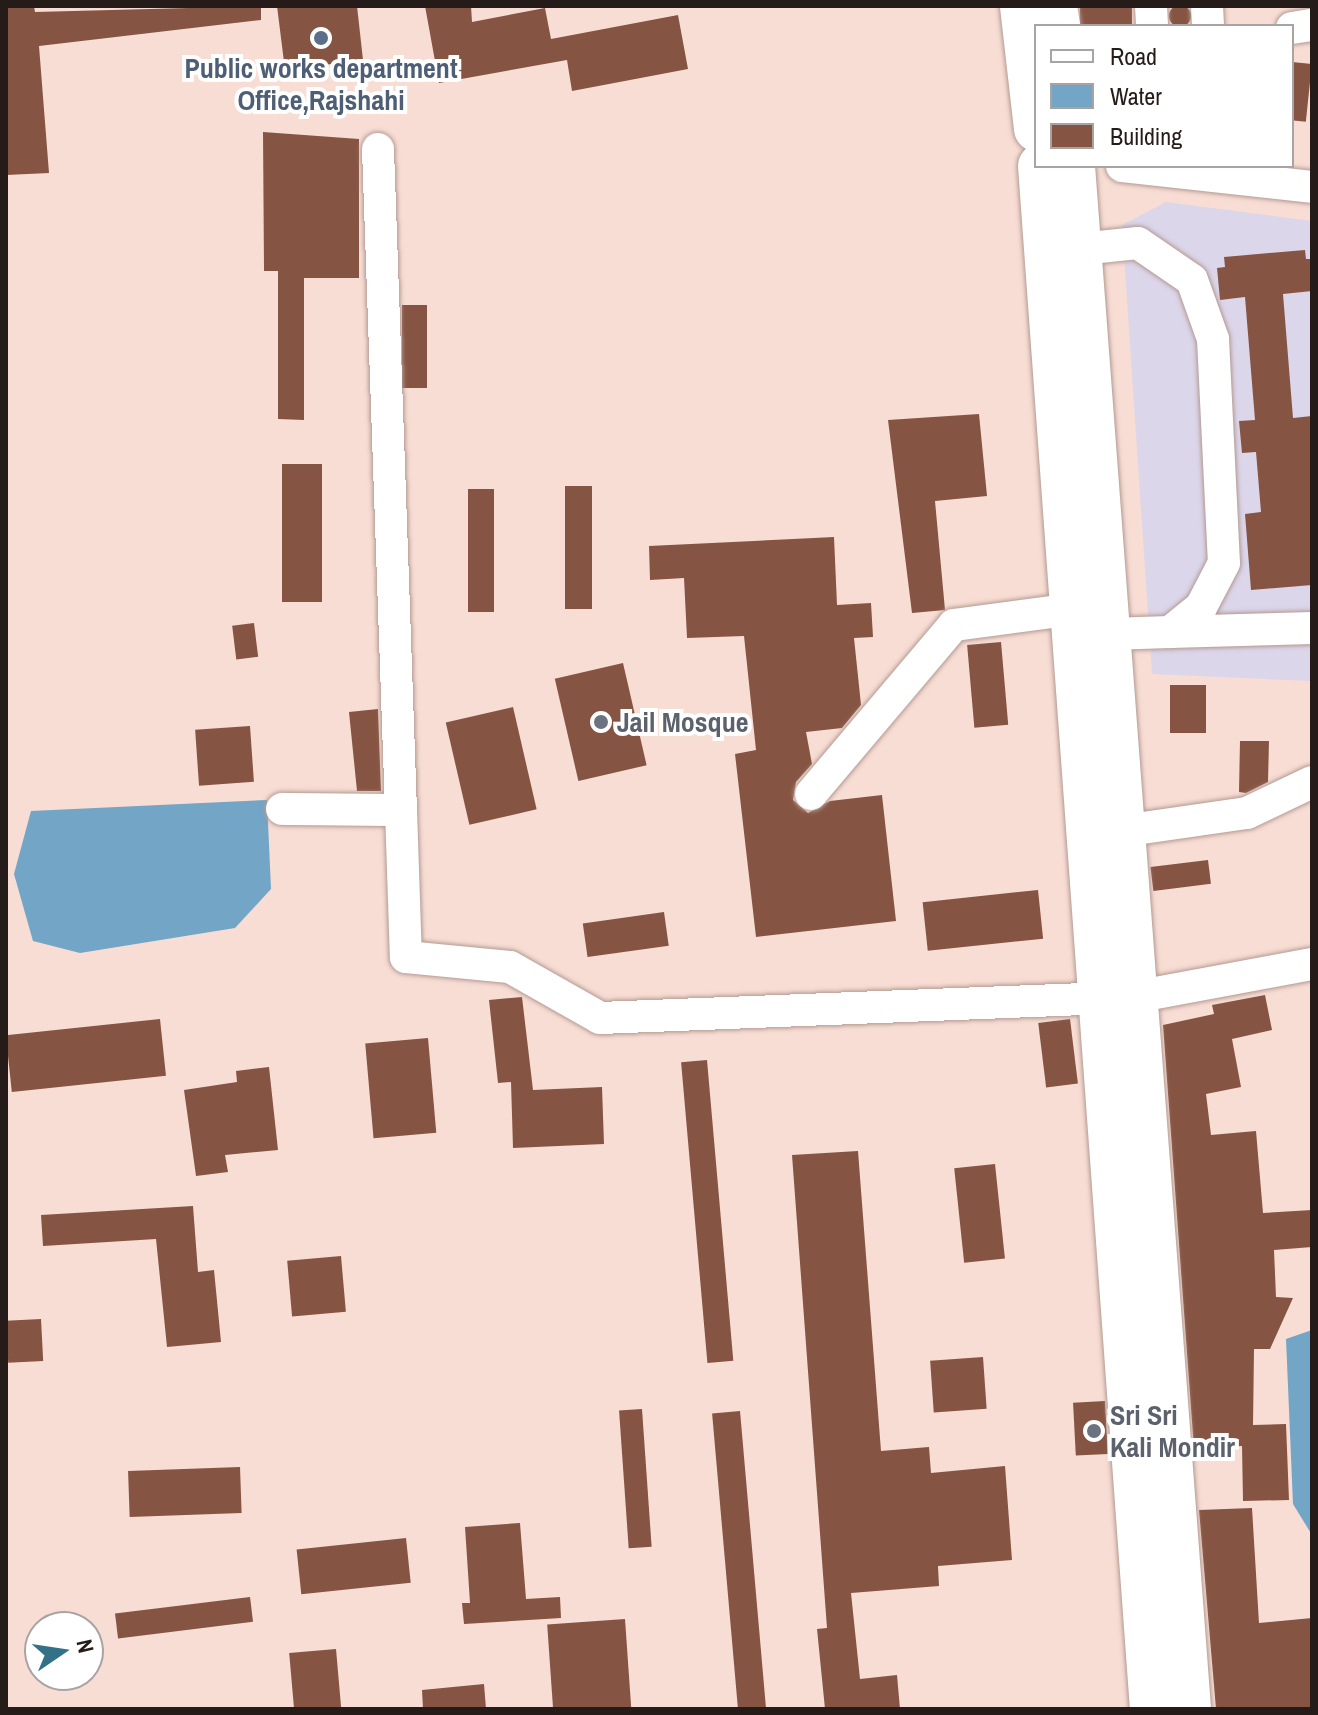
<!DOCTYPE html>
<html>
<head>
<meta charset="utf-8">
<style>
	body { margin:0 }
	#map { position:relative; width:1318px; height:1715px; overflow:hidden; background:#f8ddd4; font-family:"Archivo Narrow",sans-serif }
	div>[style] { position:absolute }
	.education>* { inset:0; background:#dcd6eb }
	.water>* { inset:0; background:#72a5c6 }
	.building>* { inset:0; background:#865442; transform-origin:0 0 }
	.round { border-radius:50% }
	.roads { filter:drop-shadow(0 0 2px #b39a92) drop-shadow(0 0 2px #b39a92) }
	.minor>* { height:32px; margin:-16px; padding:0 16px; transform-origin:16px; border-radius:16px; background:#fff }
	.highway>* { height:44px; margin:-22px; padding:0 22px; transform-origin:22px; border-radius:22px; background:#fff }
	.dots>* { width:22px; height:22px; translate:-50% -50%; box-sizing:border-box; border:4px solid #fff; border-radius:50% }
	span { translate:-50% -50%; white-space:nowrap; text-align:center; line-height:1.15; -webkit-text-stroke:8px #fff; paint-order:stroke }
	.service-label { font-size:28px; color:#4e5e75; font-weight:700 }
	.worship-label { font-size:28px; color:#5b616d; font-weight:700 }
	.left { translate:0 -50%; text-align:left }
	.frame { position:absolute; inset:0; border:8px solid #251c19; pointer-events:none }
	.legend { position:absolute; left:1034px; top:24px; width:260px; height:144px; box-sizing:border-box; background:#fff; border:2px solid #a8a4a3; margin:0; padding:10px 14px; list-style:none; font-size:24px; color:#251c19 }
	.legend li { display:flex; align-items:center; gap:16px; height:40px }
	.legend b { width:40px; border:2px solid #a8a4a3 }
	.north { position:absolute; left:24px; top:1611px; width:80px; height:80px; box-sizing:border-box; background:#fff; border:2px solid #a8a4a3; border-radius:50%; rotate:77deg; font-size:22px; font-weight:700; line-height:32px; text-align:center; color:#251c19 }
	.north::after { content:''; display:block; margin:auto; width:28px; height:36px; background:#337187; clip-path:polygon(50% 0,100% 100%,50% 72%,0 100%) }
</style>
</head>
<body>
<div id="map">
	<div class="education">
		<div style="clip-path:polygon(1166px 202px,1312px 221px,1312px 681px,1152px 674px,1122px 225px)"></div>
	</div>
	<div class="water">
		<div style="clip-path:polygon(267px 800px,271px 889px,235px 928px,80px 953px,33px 941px,14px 874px,31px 811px)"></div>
		<div style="clip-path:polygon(1312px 1330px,1312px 1535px,1293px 1504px,1286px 1339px)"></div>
	</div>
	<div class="building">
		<div class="round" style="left:1169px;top:5px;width:22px;height:22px"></div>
		<div style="clip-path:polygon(6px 6px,34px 6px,35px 12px,261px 6px,261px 20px,39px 46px,49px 173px,6px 175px)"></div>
		<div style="clip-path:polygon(277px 6px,357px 6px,363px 60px,285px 70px)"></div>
		<div style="clip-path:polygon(425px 6px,471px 6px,472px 22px,545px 8px,551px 39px,678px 15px,688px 69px,572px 91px,567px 60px,439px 83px)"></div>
		<div style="left:1080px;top:6px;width:52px;height:20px"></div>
		<div style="left:1292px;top:62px;width:20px;height:58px;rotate:6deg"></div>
		<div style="clip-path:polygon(263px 132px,359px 139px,359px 278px,304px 278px,304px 420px,278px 419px,278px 271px,264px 271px)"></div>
		<div style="clip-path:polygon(1305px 250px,1306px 259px,1312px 259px,1312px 291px,1283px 294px,1293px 418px,1312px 416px,1312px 585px,1251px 590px,1245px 514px,1261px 512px,1256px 452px,1242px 453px,1239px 421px,1255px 420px,1245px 297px,1220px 300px,1217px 268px,1225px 267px,1224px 257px)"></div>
		<div style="left:402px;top:305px;width:25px;height:83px"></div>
		<div style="clip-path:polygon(979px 414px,987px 496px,935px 501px,945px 610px,912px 613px,888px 420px)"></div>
		<div style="left:282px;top:464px;width:40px;height:138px"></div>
		<div style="left:565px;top:486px;width:27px;height:123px"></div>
		<div style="left:468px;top:489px;width:26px;height:123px"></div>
		<div style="clip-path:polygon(834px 537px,837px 605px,871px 603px,873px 637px,854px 638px,861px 705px,842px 728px,806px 732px,812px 764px,796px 782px,793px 800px,808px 813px,830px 801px,882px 795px,896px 921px,756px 937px,735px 754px,756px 750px,744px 636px,687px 638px,684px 578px,650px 580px,649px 546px)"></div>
		<div style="left:254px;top:623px;width:34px;height:22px;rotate:83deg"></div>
		<div style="left:1001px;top:642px;width:83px;height:34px;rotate:85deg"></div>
		<div style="left:623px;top:663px;width:105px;height:70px;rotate:77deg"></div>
		<div style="left:1170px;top:685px;width:36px;height:48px"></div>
		<div style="left:513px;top:707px;width:105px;height:69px;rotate:77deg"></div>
		<div style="clip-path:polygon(378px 709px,381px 791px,357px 791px,349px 712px)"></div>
		<div style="left:250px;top:726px;width:56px;height:55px;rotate:86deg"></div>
		<div style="clip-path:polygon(1240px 741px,1269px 741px,1268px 782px,1246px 793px,1239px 792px)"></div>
		<div style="left:1208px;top:860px;width:24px;height:58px;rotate:83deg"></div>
		<div style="left:1038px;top:890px;width:49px;height:116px;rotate:84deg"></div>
		<div style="left:664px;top:912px;width:34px;height:82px;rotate:82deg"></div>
		<div style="clip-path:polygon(1265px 995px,1272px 1030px,1232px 1039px,1241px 1087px,1206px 1094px,1211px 1135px,1256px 1131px,1263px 1213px,1312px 1210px,1312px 1247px,1274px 1250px,1276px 1297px,1293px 1298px,1270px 1349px,1254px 1349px,1253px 1425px,1286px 1424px,1289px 1500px,1243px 1501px,1242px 1446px,1194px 1449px,1163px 1025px,1214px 1014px,1212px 1005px)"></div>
		<div style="clip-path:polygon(522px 997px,533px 1090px,602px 1087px,604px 1144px,513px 1148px,511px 1082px,498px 1083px,489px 1000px)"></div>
		<div style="left:160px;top:1019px;width:57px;height:155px;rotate:84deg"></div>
		<div style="left:1070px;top:1019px;width:65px;height:32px;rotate:83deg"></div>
		<div style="left:428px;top:1038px;width:95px;height:63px;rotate:85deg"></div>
		<div style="left:707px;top:1060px;width:302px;height:26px;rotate:85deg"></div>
		<div style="clip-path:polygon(269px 1067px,278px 1150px,225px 1155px,228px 1172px,196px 1176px,184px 1090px,237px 1082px,236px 1071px)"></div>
		<div style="clip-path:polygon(858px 1151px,881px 1451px,929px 1447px,931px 1473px,1005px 1466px,1012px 1560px,938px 1566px,939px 1586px,851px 1593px,860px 1679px,897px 1675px,900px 1709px,825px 1709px,817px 1629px,827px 1628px,792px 1155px)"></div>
		<div style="left:995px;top:1164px;width:95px;height:41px;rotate:84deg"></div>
		<div style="clip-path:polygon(193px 1206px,198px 1272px,214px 1270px,221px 1342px,167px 1347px,156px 1239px,43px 1246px,41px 1215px)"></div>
		<div style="left:341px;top:1256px;width:56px;height:54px;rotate:85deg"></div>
		<div style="left:41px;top:1319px;width:42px;height:35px;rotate:87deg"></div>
		<div style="left:983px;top:1357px;width:52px;height:53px;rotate:86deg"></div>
		<div style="left:1105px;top:1401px;width:53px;height:32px;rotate:87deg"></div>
		<div style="left:642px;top:1409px;width:138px;height:23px;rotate:86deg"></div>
		<div style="left:740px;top:1411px;width:299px;height:28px;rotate:85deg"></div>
		<div style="left:240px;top:1467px;width:46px;height:112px;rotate:88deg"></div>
		<div style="clip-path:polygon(1252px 1508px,1259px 1623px,1312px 1618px,1312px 1709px,1216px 1709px,1199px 1510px)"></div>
		<div style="clip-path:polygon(520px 1523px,526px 1599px,560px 1597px,561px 1618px,464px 1624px,462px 1603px,470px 1603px,465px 1527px)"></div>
		<div style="left:406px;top:1538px;width:45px;height:110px;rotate:84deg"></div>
		<div style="left:250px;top:1597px;width:25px;height:136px;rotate:83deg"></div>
		<div style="left:625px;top:1619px;width:90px;height:78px;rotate:86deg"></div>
		<div style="left:336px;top:1649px;width:60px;height:47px;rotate:85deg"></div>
		<div style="clip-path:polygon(484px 1684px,486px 1709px,423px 1709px,422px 1690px)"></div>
	</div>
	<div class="roads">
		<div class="minor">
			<div style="left:1151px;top:6px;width:20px;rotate:87deg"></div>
			<div style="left:1207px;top:6px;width:20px;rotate:87deg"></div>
			<div style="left:1292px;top:28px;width:20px;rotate:-9deg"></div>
			<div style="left:378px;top:149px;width:661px;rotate:88.01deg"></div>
			<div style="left:1122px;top:166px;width:191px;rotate:6.3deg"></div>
			<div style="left:1080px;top:249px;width:58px;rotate:-5.9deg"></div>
			<div style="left:1138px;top:243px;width:65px;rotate:34.4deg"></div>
			<div style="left:1192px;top:280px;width:63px;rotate:70.4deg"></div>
			<div style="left:1213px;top:339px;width:224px;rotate:87.2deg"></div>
			<div style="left:1224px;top:563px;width:50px;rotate:117.6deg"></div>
			<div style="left:1201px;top:607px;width:40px;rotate:141deg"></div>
			<div style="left:1170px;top:632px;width:61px;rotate:178.1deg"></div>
			<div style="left:1170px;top:632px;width:142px;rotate:-1.6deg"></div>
			<div style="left:811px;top:794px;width:221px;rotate:-49.8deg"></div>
			<div style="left:954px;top:625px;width:121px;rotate:-7.6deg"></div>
			<div style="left:282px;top:809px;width:119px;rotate:0.5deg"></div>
			<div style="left:401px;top:810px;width:147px;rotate:88.1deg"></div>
			<div style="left:406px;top:957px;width:104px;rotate:5.5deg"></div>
			<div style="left:510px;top:967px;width:103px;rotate:29.5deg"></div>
			<div style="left:600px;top:1018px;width:534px;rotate:-2.25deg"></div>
			<div style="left:1134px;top:997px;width:181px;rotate:-10.5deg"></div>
			<div style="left:1122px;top:831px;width:126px;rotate:-8.2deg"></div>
			<div style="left:1247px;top:813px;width:72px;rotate:-25.5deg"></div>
		</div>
		<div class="highway">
			<div style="left:1022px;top:6px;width:124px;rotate:83.5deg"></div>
			<div style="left:1055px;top:6px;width:20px;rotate:81deg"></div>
			<div style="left:1040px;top:166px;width:1547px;rotate:85.85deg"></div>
			<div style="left:1073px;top:166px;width:1547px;rotate:85.7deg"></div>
		</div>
	</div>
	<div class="dots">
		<div style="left:321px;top:38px;background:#5c6f8a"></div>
		<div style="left:601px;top:722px;background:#6b7280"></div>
		<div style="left:1094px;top:1431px;background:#6b7280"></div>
	</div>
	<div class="service-label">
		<span style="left:321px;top:84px">Public works department<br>Office,Rajshahi</span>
	</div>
	<div class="worship-label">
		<span class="left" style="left:617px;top:722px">Jail Mosque</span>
		<span class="left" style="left:1110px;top:1431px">Sri Sri<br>Kali Mondir</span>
	</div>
	<div class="frame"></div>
	<ul class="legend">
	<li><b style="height:10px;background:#fff"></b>Road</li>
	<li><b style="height:22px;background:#72a5c6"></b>Water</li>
	<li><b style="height:22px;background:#865442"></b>Building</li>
	</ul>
	<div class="north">N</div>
</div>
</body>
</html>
